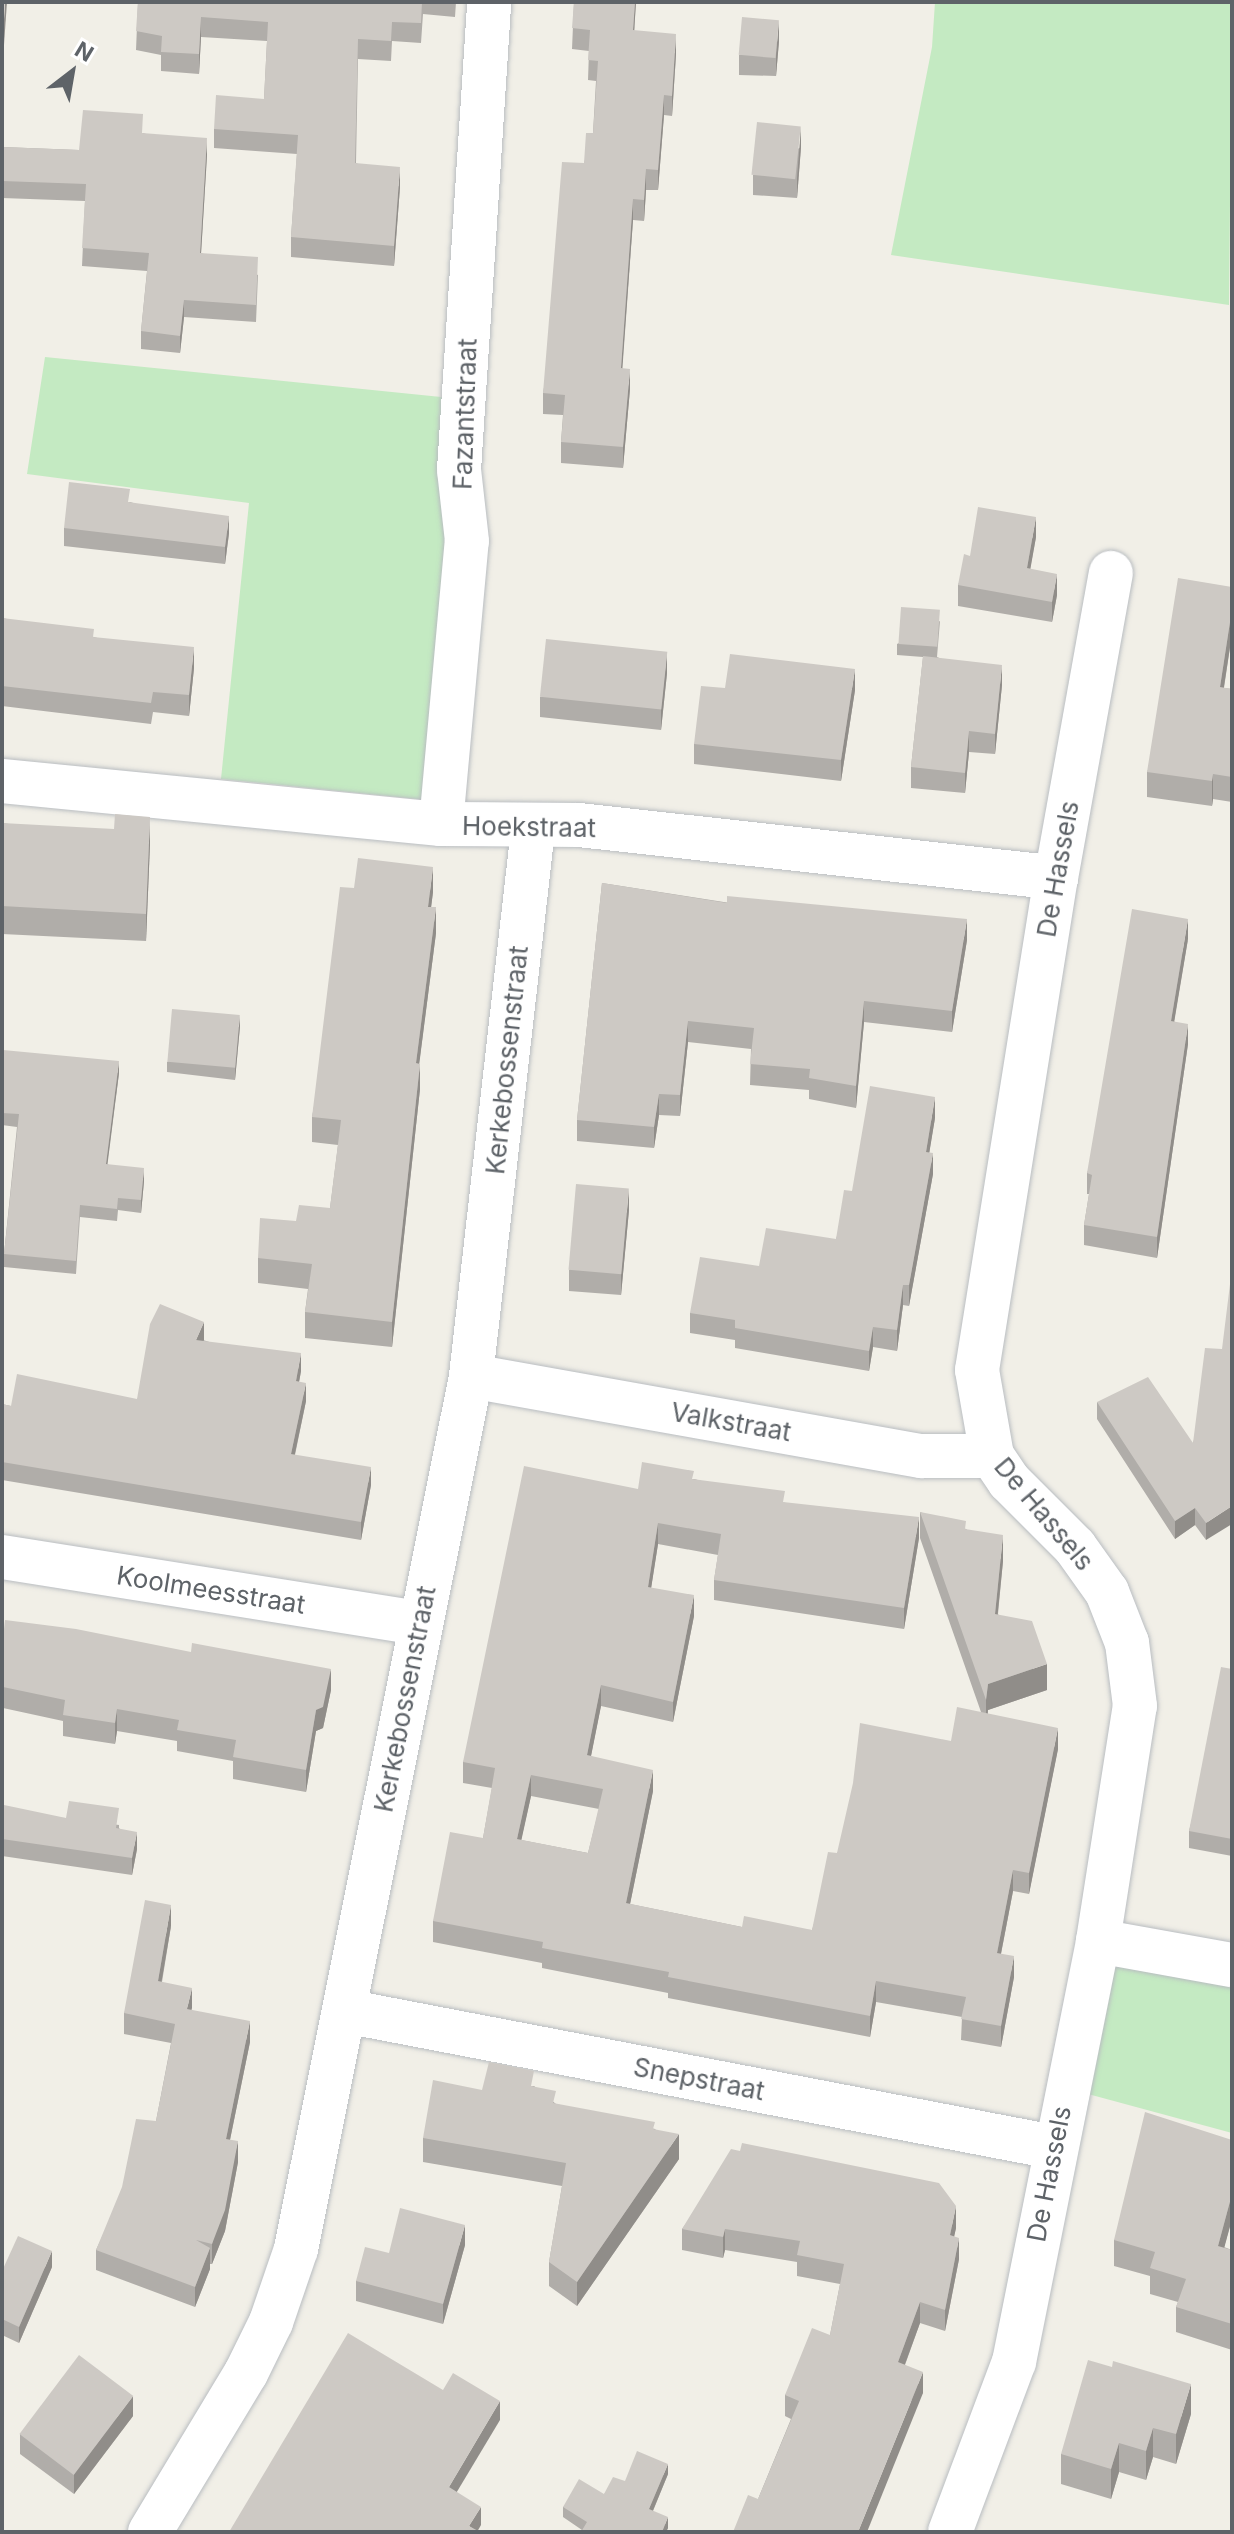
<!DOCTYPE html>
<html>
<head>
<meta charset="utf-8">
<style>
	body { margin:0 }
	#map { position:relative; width:1234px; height:2534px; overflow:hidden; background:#f1efe7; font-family:Inter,sans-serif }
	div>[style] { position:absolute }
	.green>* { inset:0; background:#c4eac2 }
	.roads { filter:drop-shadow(0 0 2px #b9bdc1) drop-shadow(0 0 2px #b9bdc1) }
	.street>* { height:44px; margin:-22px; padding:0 22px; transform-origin:22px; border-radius:22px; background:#fff }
	.wall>* { inset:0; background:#b0ada9 }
	.shaded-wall>* { inset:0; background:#908d89 }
	.building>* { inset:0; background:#cdc9c4; transform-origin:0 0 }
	span { translate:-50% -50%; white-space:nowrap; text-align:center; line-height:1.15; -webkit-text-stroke:8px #fff; paint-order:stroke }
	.street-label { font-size:26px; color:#5e6368 }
	.frame { position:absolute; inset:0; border:4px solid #5e6368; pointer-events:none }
	.north { position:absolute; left:32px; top:32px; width:80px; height:80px; -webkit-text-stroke:6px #fff; paint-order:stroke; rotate:31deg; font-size:22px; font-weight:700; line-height:32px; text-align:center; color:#5e6368 }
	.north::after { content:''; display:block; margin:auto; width:28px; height:36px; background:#5e6368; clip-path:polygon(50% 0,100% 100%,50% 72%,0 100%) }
</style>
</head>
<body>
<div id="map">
	<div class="green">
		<div style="clip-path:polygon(935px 2px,1232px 2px,1229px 305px,891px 255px,932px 47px)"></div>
		<div style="clip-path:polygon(45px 357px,451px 398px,446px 539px,427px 800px,221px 779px,249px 503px,27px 474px)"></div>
		<div style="clip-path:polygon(1113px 1962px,1232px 1986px,1232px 2133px,1088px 2094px)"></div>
	</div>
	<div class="roads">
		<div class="street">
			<div style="left:2px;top:781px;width:441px;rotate:5.6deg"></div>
			<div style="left:441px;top:824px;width:138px;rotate:0.4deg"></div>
			<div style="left:579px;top:825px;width:480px;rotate:6.3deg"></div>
			<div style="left:441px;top:824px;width:284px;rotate:-84.8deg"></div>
			<div style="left:467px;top:541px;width:71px;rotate:-96.4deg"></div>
			<div style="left:459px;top:470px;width:469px;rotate:-86.3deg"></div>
			<div style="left:471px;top:1376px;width:457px;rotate:10.1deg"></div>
			<div style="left:921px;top:1456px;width:71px"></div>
			<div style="left:2px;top:1557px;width:422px;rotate:9deg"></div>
			<div style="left:1098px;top:1941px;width:136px;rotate:10.2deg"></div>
			<div style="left:345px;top:2011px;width:721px;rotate:10.87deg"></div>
			<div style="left:150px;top:2532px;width:186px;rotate:-58.9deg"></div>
			<div style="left:246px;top:2373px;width:57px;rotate:-63.9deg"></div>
			<div style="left:271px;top:2322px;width:77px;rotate:-71.1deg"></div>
			<div style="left:296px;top:2249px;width:890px;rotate:-78.66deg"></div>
			<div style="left:471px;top:1376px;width:551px;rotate:-83.53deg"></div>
			<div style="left:950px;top:2532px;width:182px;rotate:-69.4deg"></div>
			<div style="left:1014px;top:2362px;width:429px;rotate:-78.7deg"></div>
			<div style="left:1098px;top:1941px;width:238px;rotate:-81.1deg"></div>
			<div style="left:1135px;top:1706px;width:64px;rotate:-97.2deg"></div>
			<div style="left:1127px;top:1643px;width:55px;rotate:-111.4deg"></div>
			<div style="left:1107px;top:1592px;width:55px;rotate:-125.4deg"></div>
			<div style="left:1075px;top:1547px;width:93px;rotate:-135deg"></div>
			<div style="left:1009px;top:1481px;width:30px;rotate:-124deg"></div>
			<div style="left:992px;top:1456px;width:87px;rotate:-99.9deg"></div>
			<div style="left:977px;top:1370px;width:498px;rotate:-80.9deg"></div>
			<div style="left:1056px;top:878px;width:310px;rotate:-79.8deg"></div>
		</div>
	</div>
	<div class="wall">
		<div style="clip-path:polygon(138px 2px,456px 2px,455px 17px,423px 14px,421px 43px,392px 41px,391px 61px,358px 59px,356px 163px,400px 187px,394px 266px,291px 257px,291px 237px,297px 154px,214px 148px,214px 129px,264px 99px,267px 41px,201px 37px,199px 74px,161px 71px,161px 55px,136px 50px)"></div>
		<div style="clip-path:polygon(574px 2px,636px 2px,634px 31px,676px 54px,672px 116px,664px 115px,658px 190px,646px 190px,644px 221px,633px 220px,622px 368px,630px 389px,623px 468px,561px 463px,561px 442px,563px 415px,543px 414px,543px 393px,584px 163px,593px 133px,596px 81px,588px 80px,589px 51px,572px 49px)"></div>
		<div style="clip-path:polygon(779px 41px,776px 76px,739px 75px,739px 55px)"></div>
		<div style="clip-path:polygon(143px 133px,207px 155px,201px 253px,258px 275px,256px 322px,184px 317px,180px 353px,141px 349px,141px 331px,147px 271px,82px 266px,85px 201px,2px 198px,2px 147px,79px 150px)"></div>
		<div style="clip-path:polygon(801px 147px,797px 198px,753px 195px,753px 175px)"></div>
		<div style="clip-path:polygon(130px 502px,229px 533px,225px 564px,64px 546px,64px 528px)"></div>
		<div style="clip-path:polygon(1036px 537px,1030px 569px,1057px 595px,1052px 622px,958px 606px,958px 585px,970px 556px)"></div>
		<div style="clip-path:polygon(1232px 587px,1232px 634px,1224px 688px,1232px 689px,1232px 802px,1213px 799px,1212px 806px,1147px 797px,1147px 772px)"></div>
		<div style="clip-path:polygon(2px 618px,94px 637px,194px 668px,189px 716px,153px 712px,151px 724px,2px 706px)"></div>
		<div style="clip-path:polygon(940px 621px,937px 657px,1002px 685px,995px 754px,969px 752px,965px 793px,911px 788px,911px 767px,923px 657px,897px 655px,897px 644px)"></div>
		<div style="clip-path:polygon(667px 673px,661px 730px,540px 717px,540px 697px)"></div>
		<div style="clip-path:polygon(725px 688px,855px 690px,841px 781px,694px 764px,694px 744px)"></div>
		<div style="clip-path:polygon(2px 823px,150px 844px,146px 941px,2px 934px)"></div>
		<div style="clip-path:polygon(602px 883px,967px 940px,952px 1032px,864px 1022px,856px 1108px,809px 1099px,809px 1090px,750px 1085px,751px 1049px,688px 1042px,680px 1116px,659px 1115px,654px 1148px,577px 1141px,577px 1120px)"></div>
		<div style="clip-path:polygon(354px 888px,433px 892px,431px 907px,436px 933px,419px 1064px,420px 1089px,392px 1347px,305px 1338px,305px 1312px,308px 1289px,258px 1283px,258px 1258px,296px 1221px,330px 1208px,338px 1145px,312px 1142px,312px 1117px)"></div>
		<div style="clip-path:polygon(1188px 939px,1174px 1021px,1188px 1044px,1157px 1258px,1084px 1245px,1084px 1225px,1089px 1194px,1087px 1194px,1087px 1173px)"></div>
		<div style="clip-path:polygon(240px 1026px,235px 1080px,167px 1072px,167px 1062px)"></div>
		<div style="clip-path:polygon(2px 1057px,119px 1073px,107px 1164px,144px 1181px,141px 1213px,118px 1210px,117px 1221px,80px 1217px,76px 1274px,4px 1267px,4px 1254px,17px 1127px,2px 1125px)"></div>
		<div style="clip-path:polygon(935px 1118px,929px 1153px,933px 1174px,909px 1306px,903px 1305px,897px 1351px,873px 1347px,869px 1371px,735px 1348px,735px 1340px,690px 1333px,690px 1313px,836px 1239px,852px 1191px)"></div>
		<div style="clip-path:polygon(629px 1210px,621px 1295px,569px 1291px,569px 1270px)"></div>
		<div style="clip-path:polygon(203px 1340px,301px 1371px,299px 1382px,306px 1401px,295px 1455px,371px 1485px,361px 1540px,2px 1480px,2px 1404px,11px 1406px,137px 1399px)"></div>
		<div style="clip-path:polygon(1222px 1349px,1206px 1540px,1195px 1525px,1175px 1539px,1097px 1419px,1097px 1402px,1193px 1443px)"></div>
		<div style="clip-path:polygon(evenodd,694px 1479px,919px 1538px,904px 1629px,714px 1600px,714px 1580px,718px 1555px,658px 1544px,651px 1588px,694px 1616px,673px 1722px,601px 1706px,591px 1756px,653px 1791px,630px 1904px,742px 1927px,812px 1930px,837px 1853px,981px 1712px,920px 1538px,920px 1512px,966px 1529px,1003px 1561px,998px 1614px,1047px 1690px,988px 1710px,988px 1714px,1058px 1749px,1029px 1894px,1013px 1891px,1001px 1954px,1014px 1977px,1001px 2047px,961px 2040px,962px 2017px,876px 2002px,870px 2037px,668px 1998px,668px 1993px,542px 1968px,542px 1963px,433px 1942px,433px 1921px,483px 1838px,492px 1788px,463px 1783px,463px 1762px,638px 1489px,694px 1479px,531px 1796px,599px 1809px,588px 1853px,521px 1840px,531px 1796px)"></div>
		<div style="clip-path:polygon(2px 1629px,331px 1690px,323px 1728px,316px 1731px,306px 1792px,233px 1779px,233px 1761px,177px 1751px,177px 1741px,117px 1731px,115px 1744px,63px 1736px,63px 1721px,3px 1708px)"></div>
		<div style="clip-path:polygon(1232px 1669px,1232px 1856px,1189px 1848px,1189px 1831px)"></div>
		<div style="clip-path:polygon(2px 1816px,66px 1818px,119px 1825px,119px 1828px,137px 1849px,132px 1875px,2px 1856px)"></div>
		<div style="clip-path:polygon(171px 1926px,162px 1982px,191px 2010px,250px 2042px,230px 2140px,238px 2162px,225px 2231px,212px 2264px,210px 2264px,210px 2269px,195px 2307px,96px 2270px,96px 2250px,156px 2121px,171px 2043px,124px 2034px,124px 2013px)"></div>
		<div style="clip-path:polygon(534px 2086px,556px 2104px,655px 2129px,679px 2159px,577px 2306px,549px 2286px,549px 2262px,562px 2186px,423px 2162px,423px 2138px,482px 2090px)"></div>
		<div style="clip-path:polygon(1232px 2140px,1232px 2219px,1224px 2247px,1232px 2250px,1232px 2350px,1176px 2332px,1176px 2307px,1178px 2302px,1150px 2294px,1150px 2276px,1114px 2266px,1114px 2240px)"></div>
		<div style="clip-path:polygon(740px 2151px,956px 2228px,954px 2236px,959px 2259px,945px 2331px,920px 2323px,905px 2365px,923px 2393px,758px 2499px,791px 2419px,785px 2416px,785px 2395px,830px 2335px,840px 2284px,797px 2276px,797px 2262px,725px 2250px,723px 2258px,682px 2250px,682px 2229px)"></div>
		<div style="clip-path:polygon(465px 2245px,443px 2324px,356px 2301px,356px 2281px,389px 2253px)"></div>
		<div style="clip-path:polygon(52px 2267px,19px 2343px,2px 2335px,2px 2271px)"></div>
		<div style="clip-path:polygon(1191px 2414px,1176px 2464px,1153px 2457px,1146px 2480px,1119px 2472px,1111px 2499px,1061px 2484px,1061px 2454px)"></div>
		<div style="clip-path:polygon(133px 2416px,74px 2494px,20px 2454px,20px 2434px)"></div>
		<div style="clip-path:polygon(668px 2474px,653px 2511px,668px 2528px,666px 2532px,581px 2532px,582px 2530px,563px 2517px,563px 2507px,604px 2494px,625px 2481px)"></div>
	</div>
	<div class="shaded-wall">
		<div style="clip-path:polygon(5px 2px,7px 2px,2px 73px,2px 54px)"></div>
		<div style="clip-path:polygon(635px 2px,636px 2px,633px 51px,633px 30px)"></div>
		<div style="clip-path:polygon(201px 17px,201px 37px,199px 74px,199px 54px)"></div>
		<div style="clip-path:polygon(779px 20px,779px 41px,776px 76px,776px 56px)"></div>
		<div style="clip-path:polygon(676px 34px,676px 54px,672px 116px,672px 96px)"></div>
		<div style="clip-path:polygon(664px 95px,664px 115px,658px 190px,658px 170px)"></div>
		<div style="clip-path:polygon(801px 127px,801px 147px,797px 198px,797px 178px)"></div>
		<div style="clip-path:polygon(207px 138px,207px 155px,200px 271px,200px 253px)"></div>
		<div style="clip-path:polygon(400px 167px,400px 187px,394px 266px,394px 246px)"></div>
		<div style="clip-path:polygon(646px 169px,646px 190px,644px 221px,644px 200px)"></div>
		<div style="clip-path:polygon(633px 199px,633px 220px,621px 388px,621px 368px)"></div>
		<div style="clip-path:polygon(184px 300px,184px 317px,180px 353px,180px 336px)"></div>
		<div style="clip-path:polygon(630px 369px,630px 389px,623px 468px,623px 447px)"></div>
		<div style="clip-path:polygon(229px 516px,229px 533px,225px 564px,225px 547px)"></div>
		<div style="clip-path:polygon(1036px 517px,1036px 537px,1027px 588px,1027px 568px)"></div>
		<div style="clip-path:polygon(1057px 574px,1057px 595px,1052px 622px,1052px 602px)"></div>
		<div style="clip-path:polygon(1232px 609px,1232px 634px,1220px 712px,1220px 687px)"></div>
		<div style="clip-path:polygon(194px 647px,194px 668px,189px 716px,189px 695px)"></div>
		<div style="clip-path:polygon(667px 652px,667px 673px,661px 730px,661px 709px)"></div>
		<div style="clip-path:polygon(1002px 665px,1002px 685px,995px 754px,995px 734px)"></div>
		<div style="clip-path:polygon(855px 669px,855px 690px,841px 781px,841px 760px)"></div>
		<div style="clip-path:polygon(969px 731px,969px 752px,965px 793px,965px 773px)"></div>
		<div style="clip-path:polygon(1213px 774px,1213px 799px,1212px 806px,1212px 781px)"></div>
		<div style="clip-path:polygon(150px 817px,150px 844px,146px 941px,146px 914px)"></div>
		<div style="clip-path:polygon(433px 867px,433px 892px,428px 932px,428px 907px)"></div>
		<div style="clip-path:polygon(436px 907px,436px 933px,416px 1089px,416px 1063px)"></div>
		<div style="clip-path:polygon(967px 919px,967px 940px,952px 1032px,952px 1011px)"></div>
		<div style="clip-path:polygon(1188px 919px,1188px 939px,1171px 1041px,1171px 1021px)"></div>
		<div style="clip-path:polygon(864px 1001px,864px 1022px,856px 1108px,856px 1086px)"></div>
		<div style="clip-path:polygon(240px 1015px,240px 1026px,235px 1080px,235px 1070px)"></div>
		<div style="clip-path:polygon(688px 1021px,688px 1042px,680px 1116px,680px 1095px)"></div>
		<div style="clip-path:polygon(1188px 1024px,1188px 1044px,1157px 1258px,1157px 1237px)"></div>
		<div style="clip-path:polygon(119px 1061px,119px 1073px,106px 1176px,106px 1164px)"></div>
		<div style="clip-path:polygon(420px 1064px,420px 1089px,392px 1347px,392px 1322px)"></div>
		<div style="clip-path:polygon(659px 1094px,659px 1115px,654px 1148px,654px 1127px)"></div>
		<div style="clip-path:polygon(935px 1097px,935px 1118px,926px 1173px,926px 1152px)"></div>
		<div style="clip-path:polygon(933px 1153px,933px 1174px,909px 1306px,909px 1285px)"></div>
		<div style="clip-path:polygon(144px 1168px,144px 1181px,141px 1213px,141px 1200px)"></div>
		<div style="clip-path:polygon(629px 1189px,629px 1210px,621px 1295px,621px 1274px)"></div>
		<div style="clip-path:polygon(903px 1285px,903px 1305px,897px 1351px,897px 1330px)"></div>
		<div style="clip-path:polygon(204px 1322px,204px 1340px,196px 1357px,196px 1340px)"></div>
		<div style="clip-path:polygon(873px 1327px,873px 1347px,869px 1371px,869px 1351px)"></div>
		<div style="clip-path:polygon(301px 1353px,301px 1371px,296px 1399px,296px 1381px)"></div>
		<div style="clip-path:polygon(306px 1383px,306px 1401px,291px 1472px,291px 1454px)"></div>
		<div style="clip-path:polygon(371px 1467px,371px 1485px,361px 1540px,361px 1522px)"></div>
		<div style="clip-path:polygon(1232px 1506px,1232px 1524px,1206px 1540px,1206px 1523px)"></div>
		<div style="clip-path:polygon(1195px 1508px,1195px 1525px,1175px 1539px,1175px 1521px)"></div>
		<div style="clip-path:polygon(919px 1517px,919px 1538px,904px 1629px,904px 1608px)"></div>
		<div style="clip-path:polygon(658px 1523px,658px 1544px,648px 1608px,648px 1587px)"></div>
		<div style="clip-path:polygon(1003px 1535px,1003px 1561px,995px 1640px,995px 1614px)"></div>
		<div style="clip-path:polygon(694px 1595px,694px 1616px,673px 1722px,673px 1702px)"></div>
		<div style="clip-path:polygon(1047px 1664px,1047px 1690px,988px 1710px,986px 1726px,986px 1700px,988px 1684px)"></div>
		<div style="clip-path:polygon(331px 1669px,331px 1690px,323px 1728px,316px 1731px,306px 1792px,306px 1770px,316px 1710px)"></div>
		<div style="clip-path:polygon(601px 1685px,601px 1706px,587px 1776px,587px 1755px)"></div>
		<div style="clip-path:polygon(3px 1687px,3px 1708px,2px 1715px,2px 1693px)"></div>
		<div style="clip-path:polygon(117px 1709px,117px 1731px,115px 1744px,115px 1723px)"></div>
		<div style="clip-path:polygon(1058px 1728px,1058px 1749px,1029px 1894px,1029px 1873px)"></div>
		<div style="clip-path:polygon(653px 1770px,653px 1791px,626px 1924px,626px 1903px)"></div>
		<div style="clip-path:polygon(531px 1775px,531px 1796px,517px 1860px,517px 1839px)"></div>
		<div style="clip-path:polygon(137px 1832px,137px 1849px,132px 1875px,132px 1858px)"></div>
		<div style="clip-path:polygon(1013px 1870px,1013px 1891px,997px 1974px,997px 1953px)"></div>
		<div style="clip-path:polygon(171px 1905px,171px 1926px,158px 2002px,158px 1981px)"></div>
		<div style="clip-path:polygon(1014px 1956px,1014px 1977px,1001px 2047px,1001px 2026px)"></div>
		<div style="clip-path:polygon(876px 1981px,876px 2002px,870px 2037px,870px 2016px)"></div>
		<div style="clip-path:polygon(192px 1988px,192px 2008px,187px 2030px,187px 2009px)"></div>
		<div style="clip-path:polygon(250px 2021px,250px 2042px,226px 2159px,226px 2139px)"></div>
		<div style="clip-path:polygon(679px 2134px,679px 2159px,577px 2306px,577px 2282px)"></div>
		<div style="clip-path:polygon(238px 2141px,238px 2162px,225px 2231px,212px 2264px,212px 2244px)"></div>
		<div style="clip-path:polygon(1232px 2194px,1232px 2219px,1218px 2271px,1218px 2246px)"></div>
		<div style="clip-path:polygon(956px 2206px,956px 2228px,950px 2256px,950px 2235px)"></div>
		<div style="clip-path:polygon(465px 2225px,465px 2245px,443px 2324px,443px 2304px)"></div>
		<div style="clip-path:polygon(725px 2229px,725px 2250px,723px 2258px,723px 2237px)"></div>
		<div style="clip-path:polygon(959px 2238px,959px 2259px,945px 2331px,945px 2310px)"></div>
		<div style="clip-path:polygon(210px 2248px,210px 2269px,195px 2307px,195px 2287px)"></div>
		<div style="clip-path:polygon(52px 2251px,52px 2267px,19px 2343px,19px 2327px)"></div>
		<div style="clip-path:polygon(920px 2302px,920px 2323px,898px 2383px,898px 2362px)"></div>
		<div style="clip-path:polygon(923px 2372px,923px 2393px,867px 2532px,858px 2532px)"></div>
		<div style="clip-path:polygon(1191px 2384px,1191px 2414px,1176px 2464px,1176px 2434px)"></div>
		<div style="clip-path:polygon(133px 2396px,133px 2416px,74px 2494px,74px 2474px)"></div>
		<div style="clip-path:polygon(500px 2401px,500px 2420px,449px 2505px,449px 2487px)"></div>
		<div style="clip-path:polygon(1153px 2428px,1153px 2457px,1146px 2480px,1146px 2451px)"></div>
		<div style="clip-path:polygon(1119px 2443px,1119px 2472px,1111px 2499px,1111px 2469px)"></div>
		<div style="clip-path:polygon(668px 2464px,668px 2474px,649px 2520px,649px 2509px)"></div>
		<div style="clip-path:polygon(481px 2507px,481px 2525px,477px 2532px,469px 2526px)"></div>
		<div style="clip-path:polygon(668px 2517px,668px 2528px,666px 2532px,662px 2532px)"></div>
	</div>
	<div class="building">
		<div style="clip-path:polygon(2px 2px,5px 2px,2px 54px)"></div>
		<div style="clip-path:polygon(138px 2px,422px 2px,421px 23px,392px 22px,391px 41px,358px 39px,355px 163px,400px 167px,394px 246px,291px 237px,298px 135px,214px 129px,216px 95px,264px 99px,268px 22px,201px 17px,199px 54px,161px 52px,162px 36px,136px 31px)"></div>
		<div style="clip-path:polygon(574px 2px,635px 2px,633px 30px,676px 34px,672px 96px,664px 95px,658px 170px,646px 169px,644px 200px,633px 199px,621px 368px,630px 369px,623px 447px,561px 442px,565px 395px,543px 393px,562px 162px,584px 163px,586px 133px,593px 133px,598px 61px,588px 60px,590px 30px,572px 28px)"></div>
		<div style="left:742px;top:17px;width:37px;height:38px;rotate:5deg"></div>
		<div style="clip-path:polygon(83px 110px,143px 114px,142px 133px,207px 138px,200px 253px,258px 257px,256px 305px,184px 300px,180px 336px,141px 331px,149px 253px,82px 248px,86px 184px,2px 181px,2px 147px,79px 150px)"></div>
		<div style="left:757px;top:122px;width:44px;height:53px;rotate:6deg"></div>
		<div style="clip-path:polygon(69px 482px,130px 489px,128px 502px,229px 516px,225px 547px,64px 528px)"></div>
		<div style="clip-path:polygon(978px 507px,1036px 517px,1027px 568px,1057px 574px,1052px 602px,958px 585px,964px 554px,970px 556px)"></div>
		<div style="clip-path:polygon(1178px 578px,1232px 587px,1232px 609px,1220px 687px,1232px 689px,1232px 777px,1213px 774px,1212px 781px,1147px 772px)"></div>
		<div style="left:901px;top:607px;width:39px;height:37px;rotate:4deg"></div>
		<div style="clip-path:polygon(2px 618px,94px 629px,93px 637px,194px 647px,189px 695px,153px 692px,151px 703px,2px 686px)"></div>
		<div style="left:546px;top:639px;width:122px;height:58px;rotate:6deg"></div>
		<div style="clip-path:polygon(730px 654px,855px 669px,841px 760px,694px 744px,701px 686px,725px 688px)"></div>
		<div style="clip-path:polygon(923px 656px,1002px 665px,995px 734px,969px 731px,965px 773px,911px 767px)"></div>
		<div style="clip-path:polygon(115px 814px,150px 817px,146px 914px,2px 906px,2px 823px,114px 829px)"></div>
		<div style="clip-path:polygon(358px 858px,433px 867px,428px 907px,436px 907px,416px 1063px,420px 1064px,392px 1322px,305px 1312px,312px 1264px,258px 1258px,260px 1218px,296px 1221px,299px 1205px,330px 1208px,341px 1120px,312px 1117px,340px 887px,354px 888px)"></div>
		<div style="clip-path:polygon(602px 883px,727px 903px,727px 896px,967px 919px,952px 1011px,864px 1001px,856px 1086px,809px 1078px,810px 1069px,750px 1064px,754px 1028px,688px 1021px,680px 1095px,659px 1094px,654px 1127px,577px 1120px)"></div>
		<div style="clip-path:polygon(1132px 909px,1188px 919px,1171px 1021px,1188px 1024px,1157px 1237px,1084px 1225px,1092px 1175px,1087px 1173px)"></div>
		<div style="left:172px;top:1009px;width:68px;height:53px;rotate:5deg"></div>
		<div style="clip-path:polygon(3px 1050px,119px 1061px,106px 1164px,144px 1168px,141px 1200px,118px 1198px,117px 1209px,80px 1205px,76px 1261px,4px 1254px,19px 1114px,2px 1113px)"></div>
		<div style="clip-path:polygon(870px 1086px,935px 1097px,926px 1152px,933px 1153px,909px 1285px,903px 1285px,897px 1330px,873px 1327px,869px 1351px,735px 1328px,735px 1320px,690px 1313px,700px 1257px,759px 1266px,766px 1228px,836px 1239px,844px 1190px,852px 1191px)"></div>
		<div style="left:576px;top:1184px;width:53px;height:86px;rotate:5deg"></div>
		<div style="clip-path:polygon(1231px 1276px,1232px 1506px,1206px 1523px,1195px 1508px,1175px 1521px,1097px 1402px,1148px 1377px,1193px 1443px,1205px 1348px,1222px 1349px)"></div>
		<div style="clip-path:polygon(160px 1304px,204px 1322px,196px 1340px,301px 1353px,296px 1381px,306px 1383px,291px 1454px,371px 1467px,361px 1522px,2px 1462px,2px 1404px,11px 1406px,17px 1374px,137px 1399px,150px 1324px)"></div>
		<div style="clip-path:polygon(evenodd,642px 1462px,694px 1471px,692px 1479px,785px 1491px,783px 1502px,919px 1517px,904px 1608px,714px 1580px,721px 1534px,658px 1523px,648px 1587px,694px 1595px,673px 1702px,601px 1685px,587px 1755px,653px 1770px,626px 1903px,742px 1927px,744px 1916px,812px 1930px,828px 1852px,837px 1853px,853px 1783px,860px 1723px,951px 1741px,957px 1707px,1058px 1728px,1029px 1873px,1013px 1870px,997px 1953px,1014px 1956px,1001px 2026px,961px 2019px,966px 1997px,876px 1981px,870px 2016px,668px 1977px,669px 1972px,542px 1948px,543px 1942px,433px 1921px,450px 1832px,483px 1838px,495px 1768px,463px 1762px,524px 1466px,638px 1489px,642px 1462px,531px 1775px,603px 1789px,588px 1853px,517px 1839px,531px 1775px)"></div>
		<div style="clip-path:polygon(920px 1512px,966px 1521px,965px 1529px,1003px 1535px,995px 1614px,1032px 1621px,1047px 1664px,988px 1684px,986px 1700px)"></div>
		<div style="clip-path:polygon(5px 1620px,76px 1629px,191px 1652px,192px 1643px,331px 1669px,323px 1707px,316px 1710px,306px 1770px,233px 1757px,236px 1740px,177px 1730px,179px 1720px,117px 1709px,115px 1723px,63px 1715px,65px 1700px,3px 1687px,2px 1693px,2px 1629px,4px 1629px)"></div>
		<div style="clip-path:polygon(1221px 1667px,1232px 1669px,1232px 1839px,1189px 1831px)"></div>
		<div style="clip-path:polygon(69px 1801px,119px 1808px,116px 1828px,137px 1832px,132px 1858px,2px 1839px,2px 1816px,4px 1805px,66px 1818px)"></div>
		<div style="clip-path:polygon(145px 1900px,171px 1905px,158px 1981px,192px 1988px,187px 2009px,250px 2021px,226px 2139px,238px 2141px,225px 2210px,212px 2244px,196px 2240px,210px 2248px,195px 2287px,96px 2250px,122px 2187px,136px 2119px,156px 2121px,175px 2024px,124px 2013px)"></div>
		<div style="clip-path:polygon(489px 2062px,534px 2071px,531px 2086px,556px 2091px,553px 2103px,655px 2122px,653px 2129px,679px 2134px,577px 2282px,549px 2262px,566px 2163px,423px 2138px,433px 2080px,482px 2090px)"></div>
		<div style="clip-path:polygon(1145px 2112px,1232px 2140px,1232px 2194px,1218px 2246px,1232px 2250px,1232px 2324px,1176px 2307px,1186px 2279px,1150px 2268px,1155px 2252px,1114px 2240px)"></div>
		<div style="clip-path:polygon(742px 2143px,939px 2183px,956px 2206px,950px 2235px,959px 2238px,945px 2310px,920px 2302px,898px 2362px,923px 2372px,858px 2532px,733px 2532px,748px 2495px,758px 2499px,799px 2401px,785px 2395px,812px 2328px,830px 2335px,844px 2264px,797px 2255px,800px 2241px,725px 2229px,723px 2237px,682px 2229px,731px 2149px,740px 2151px)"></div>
		<div style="clip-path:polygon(400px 2208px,465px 2225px,443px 2304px,356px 2281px,365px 2247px,389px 2253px)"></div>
		<div style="clip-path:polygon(18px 2236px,52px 2251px,19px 2327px,2px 2319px,2px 2271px)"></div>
		<div style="clip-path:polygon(348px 2333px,443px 2390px,453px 2373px,500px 2401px,449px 2487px,481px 2507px,469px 2526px,480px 2532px,229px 2532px)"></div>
		<div style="left:79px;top:2355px;width:68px;height:99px;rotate:37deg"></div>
		<div style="clip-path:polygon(1088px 2360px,1112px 2367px,1113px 2361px,1191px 2384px,1176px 2434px,1153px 2428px,1146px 2451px,1119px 2443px,1111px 2469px,1061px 2454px)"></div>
		<div style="clip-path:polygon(637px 2451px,668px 2464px,649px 2509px,668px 2517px,662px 2532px,581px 2532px,587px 2522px,563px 2507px,579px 2479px,604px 2494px,613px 2477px,625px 2481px)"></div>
	</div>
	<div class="street-label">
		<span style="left:465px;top:414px;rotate:-88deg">Fazantstraat</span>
		<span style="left:529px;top:827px;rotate:1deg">Hoekstraat</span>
		<span style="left:1058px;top:869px;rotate:-80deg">De Hassels</span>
		<span style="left:507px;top:1060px;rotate:-84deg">Kerkebossenstraat</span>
		<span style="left:731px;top:1422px;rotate:10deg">Valkstraat</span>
		<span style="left:1044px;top:1514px;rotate:50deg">De Hassels</span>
		<span style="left:211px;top:1590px;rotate:9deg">Koolmeesstraat</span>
		<span style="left:405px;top:1699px;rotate:-79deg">Kerkebossenstraat</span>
		<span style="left:699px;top:2079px;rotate:11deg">Snepstraat</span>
		<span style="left:1049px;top:2174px;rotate:-79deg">De Hassels</span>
	</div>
	<div class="frame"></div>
	<div class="north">N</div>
</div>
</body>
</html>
